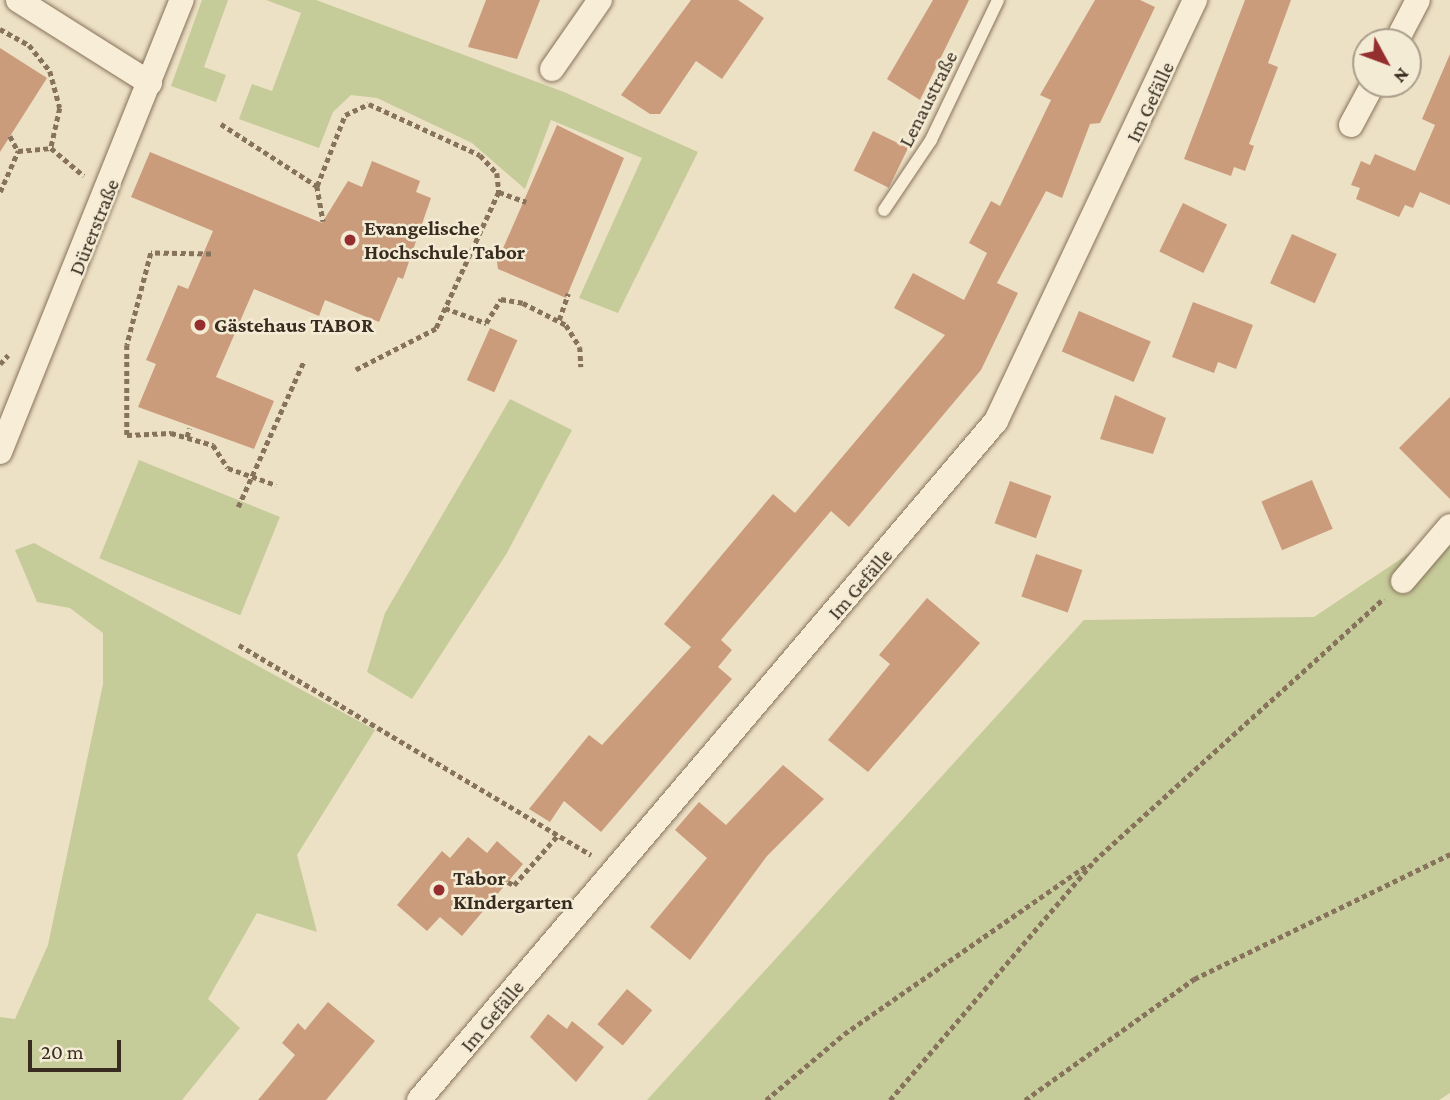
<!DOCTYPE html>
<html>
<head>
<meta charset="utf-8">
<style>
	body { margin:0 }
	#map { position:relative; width:1450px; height:1100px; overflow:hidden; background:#ede1c5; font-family:"Crimson Pro",serif }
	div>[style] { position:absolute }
	.green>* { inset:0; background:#c5cb99; transform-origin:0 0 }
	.building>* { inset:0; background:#ca9c7c; transform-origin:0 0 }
	.path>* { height:4.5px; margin-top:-2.25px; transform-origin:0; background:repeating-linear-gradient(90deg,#87725c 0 5px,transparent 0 8.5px) }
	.roads { filter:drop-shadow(0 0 2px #87725c) drop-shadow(0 0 2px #87725c) }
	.service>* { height:12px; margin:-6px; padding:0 6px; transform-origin:6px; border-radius:6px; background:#f8eed8 }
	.minor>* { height:24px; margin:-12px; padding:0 12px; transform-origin:12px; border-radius:12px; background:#f8eed8 }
	.dots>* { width:19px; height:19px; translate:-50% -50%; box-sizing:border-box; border:4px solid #f4ebd4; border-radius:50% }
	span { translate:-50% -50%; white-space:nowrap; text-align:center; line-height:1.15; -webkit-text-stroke:5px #f4ebd4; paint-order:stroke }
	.street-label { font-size:21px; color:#382b1f }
	.poi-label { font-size:21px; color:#382b1f; font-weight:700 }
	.left { translate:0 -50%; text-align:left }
	.north { position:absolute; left:1352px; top:28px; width:70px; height:70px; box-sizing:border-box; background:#f4ebd4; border:2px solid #a99e8c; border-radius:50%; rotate:131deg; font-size:19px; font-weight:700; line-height:28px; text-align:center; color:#382b1f }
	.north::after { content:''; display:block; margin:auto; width:24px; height:32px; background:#942e2f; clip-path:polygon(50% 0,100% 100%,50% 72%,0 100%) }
	.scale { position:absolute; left:28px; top:1040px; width:93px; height:32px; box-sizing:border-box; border:4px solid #382b1f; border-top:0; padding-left:9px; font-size:21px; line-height:24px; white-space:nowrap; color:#382b1f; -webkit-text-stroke:5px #f4ebd4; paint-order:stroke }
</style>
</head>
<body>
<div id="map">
	<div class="green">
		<div style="clip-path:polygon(202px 0,228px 0,204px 67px,226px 75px,216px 102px,171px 86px)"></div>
		<div style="clip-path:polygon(266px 0,316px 0,564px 92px,698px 152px,618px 313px,579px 298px,642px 158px,551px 120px,525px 189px,472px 143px,377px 98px,351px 95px,333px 112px,319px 148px,239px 119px,252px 84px,272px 91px,301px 13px)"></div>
		<div style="clip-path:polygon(510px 399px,572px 430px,507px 553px,412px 699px,367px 672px,385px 613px)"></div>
		<div style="left:139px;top:460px;width:152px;height:106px;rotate:22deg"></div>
		<div style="clip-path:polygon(1450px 526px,1450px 1093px,1439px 1100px,647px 1100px,1084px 620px,1314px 617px)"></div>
		<div style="clip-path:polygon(34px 543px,375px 730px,297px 855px,317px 932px,257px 913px,208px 999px,240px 1028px,182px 1100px,0 1100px,0 1017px,15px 1019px,48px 945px,103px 684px,103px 633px,70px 608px,37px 602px,15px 550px)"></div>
	</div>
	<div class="building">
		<div style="clip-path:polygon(486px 0,540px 0,517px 59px,468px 47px)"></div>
		<div style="clip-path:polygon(691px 0,738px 0,764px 18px,722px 79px,696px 61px,660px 114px,650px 114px,621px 95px)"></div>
		<div style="clip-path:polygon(933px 0,969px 0,920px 100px,887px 79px)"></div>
		<div style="clip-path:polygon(1095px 0,1140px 0,1155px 7px,1100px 123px,1090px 124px,1062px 198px,1046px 191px,997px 283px,1018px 293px,981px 370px,849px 527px,831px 511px,721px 640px,732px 650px,718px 667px,732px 679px,601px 832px,564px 801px,550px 822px,529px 809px,589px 735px,602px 745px,691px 647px,664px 624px,773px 494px,795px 513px,945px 335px,894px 308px,913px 273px,964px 300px,987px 253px,969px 243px,991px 201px,1000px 206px,1051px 100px,1040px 95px)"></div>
		<div style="clip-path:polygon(1245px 0,1291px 0,1268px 63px,1278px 67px,1249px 144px,1254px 146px,1245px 171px,1234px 167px,1231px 176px,1184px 159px)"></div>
		<div style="clip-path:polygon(0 48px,47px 78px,0 152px)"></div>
		<div style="clip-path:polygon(1450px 54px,1450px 205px,1420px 192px,1413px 208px,1405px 205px,1399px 217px,1356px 199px,1360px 188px,1351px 185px,1361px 161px,1370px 165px,1375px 154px,1415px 171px,1435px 125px,1422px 119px)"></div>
		<div style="clip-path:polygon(557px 125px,624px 158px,566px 298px,498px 269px,497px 262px)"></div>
		<div style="left:873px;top:131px;width:39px;height:44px;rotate:26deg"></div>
		<div style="clip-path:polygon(150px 152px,322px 223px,348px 181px,362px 187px,372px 161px,420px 181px,416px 192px,431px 198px,403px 279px,398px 277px,379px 322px,325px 300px,319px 316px,254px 289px,216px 377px,274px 401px,254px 449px,138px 407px,156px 364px,146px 360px,178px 285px,188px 289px,213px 231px,131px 197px)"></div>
		<div style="left:1183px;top:203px;width:49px;height:54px;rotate:26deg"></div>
		<div style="left:1292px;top:234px;width:49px;height:54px;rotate:24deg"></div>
		<div style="clip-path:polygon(1193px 302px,1253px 325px,1236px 369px,1218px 362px,1214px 373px,1172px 357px)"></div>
		<div style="left:1079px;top:311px;width:78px;height:44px;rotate:23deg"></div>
		<div style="left:490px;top:328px;width:30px;height:57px;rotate:24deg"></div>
		<div style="clip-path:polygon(1115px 395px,1166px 418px,1153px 454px,1100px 439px)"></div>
		<div style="clip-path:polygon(1450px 397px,1450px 499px,1399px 448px)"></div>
		<div style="left:1312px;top:480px;width:53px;height:55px;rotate:67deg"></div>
		<div style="left:1010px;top:481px;width:44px;height:45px;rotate:20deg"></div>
		<div style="left:1036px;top:554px;width:49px;height:45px;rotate:19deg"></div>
		<div style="clip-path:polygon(927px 598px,980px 643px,868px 772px,828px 740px,890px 664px,879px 655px)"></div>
		<div style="clip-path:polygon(783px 765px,824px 799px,767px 856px,690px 960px,650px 927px,707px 858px,675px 830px,699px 802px,726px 825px)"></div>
		<div style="clip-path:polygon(468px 837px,487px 853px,497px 841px,523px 864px,462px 936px,440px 917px,427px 931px,397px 905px,442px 851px,450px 858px)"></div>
		<div style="left:627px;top:989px;width:33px;height:46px;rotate:40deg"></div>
		<div style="clip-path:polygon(328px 1002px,375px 1041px,326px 1100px,258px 1100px,295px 1055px,282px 1043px,298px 1023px,305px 1030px)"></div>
		<div style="clip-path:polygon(548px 1014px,567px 1029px,572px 1021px,604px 1047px,576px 1082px,530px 1037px)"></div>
	</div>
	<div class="path">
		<div style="left:0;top:29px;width:33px;rotate:29deg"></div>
		<div style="left:29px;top:45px;width:33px;rotate:51deg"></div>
		<div style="left:50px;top:71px;width:38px;rotate:75deg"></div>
		<div style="left:60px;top:108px;width:41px;rotate:102.7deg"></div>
		<div style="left:221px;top:124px;width:114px;rotate:32.9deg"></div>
		<div style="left:317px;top:186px;width:36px;rotate:80deg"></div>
		<div style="left:10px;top:136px;width:17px;rotate:62deg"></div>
		<div style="left:18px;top:151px;width:33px;rotate:-5deg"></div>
		<div style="left:51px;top:148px;width:43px;rotate:40.3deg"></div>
		<div style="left:317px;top:186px;width:76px;rotate:-68.5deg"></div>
		<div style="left:345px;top:115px;width:26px;rotate:-25deg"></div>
		<div style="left:369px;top:104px;width:122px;rotate:24.7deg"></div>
		<div style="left:480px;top:155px;width:25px;rotate:47deg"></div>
		<div style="left:497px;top:173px;width:19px;rotate:84deg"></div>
		<div style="left:499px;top:192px;width:151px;rotate:114.7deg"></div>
		<div style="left:436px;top:329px;width:90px;rotate:152.9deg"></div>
		<div style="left:0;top:192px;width:45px;rotate:-66.3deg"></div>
		<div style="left:499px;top:192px;width:29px;rotate:20deg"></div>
		<div style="left:211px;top:254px;width:60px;rotate:-179deg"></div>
		<div style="left:151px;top:253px;width:95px;rotate:104.6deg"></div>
		<div style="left:127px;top:345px;width:90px;rotate:90deg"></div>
		<div style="left:127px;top:435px;width:44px;rotate:-2.6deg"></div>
		<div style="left:171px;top:433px;width:44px;rotate:15.9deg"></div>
		<div style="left:213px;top:445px;width:27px;rotate:57deg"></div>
		<div style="left:228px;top:468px;width:51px;rotate:19.5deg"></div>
		<div style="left:445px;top:308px;width:44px;rotate:20.1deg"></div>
		<div style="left:486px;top:323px;width:28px;rotate:-58deg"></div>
		<div style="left:501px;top:299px;width:22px;rotate:10deg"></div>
		<div style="left:523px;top:303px;width:48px;rotate:27.1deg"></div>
		<div style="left:566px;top:325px;width:26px;rotate:58deg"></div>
		<div style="left:580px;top:347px;width:20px;rotate:87deg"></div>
		<div style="left:559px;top:320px;width:28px;rotate:-71deg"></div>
		<div style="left:0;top:364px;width:12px;rotate:-48deg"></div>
		<div style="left:187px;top:437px;width:9px;rotate:-77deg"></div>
		<div style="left:238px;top:507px;width:160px;rotate:-65.7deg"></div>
		<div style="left:239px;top:645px;width:410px;rotate:30.8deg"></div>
		<div style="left:508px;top:882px;width:7px;rotate:27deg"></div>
		<div style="left:514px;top:885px;width:67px;rotate:-48.7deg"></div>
		<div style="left:766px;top:1100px;width:102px;rotate:-40.2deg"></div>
		<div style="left:844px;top:1034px;width:296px;rotate:-34.8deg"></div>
		<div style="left:890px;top:1100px;width:314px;rotate:-49.5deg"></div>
		<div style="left:1094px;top:861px;width:391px;rotate:-42.2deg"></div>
		<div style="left:1025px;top:1100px;width:208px;rotate:-35.6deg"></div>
		<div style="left:1194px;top:979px;width:285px;rotate:-26deg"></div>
	</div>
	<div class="roads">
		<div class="service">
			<div style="left:884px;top:210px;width:84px;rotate:-56.1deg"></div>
			<div style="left:931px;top:140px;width:155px;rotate:-64.4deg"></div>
		</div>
		<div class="minor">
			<div style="left:18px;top:0;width:156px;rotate:32.2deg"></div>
			<div style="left:1396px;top:42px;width:47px;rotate:-62.4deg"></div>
			<div style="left:552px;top:69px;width:84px;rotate:-55.2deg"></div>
			<div style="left:1351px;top:125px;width:47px;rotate:-61.8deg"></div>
			<div style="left:0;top:452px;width:487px;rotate:-68.1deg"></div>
			<div style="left:1403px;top:581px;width:72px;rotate:-49.5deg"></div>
			<div style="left:419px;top:1100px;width:891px;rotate:-49.64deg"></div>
			<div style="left:996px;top:421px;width:466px;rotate:-64.7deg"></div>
		</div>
	</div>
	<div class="dots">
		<div style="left:350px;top:240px;background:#942e2f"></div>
		<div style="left:200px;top:325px;background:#942e2f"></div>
		<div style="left:439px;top:890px;background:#942e2f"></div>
	</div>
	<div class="street-label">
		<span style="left:928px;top:99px;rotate:-63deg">Lenaustraße</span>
		<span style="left:1150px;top:102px;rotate:-65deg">Im Gefälle</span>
		<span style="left:94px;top:227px;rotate:-68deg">Dürerstraße</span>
		<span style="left:860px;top:584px;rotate:-49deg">Im Gefälle</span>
		<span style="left:492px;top:1016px;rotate:-50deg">Im Gefälle</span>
	</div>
	<div class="poi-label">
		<span class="left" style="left:364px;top:240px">Evangelische<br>Hochschule Tabor</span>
		<span class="left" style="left:214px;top:325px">Gästehaus TABOR</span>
		<span class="left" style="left:453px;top:890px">Tabor<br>KIndergarten</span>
	</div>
	<div class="north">N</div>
	<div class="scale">20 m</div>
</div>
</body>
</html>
